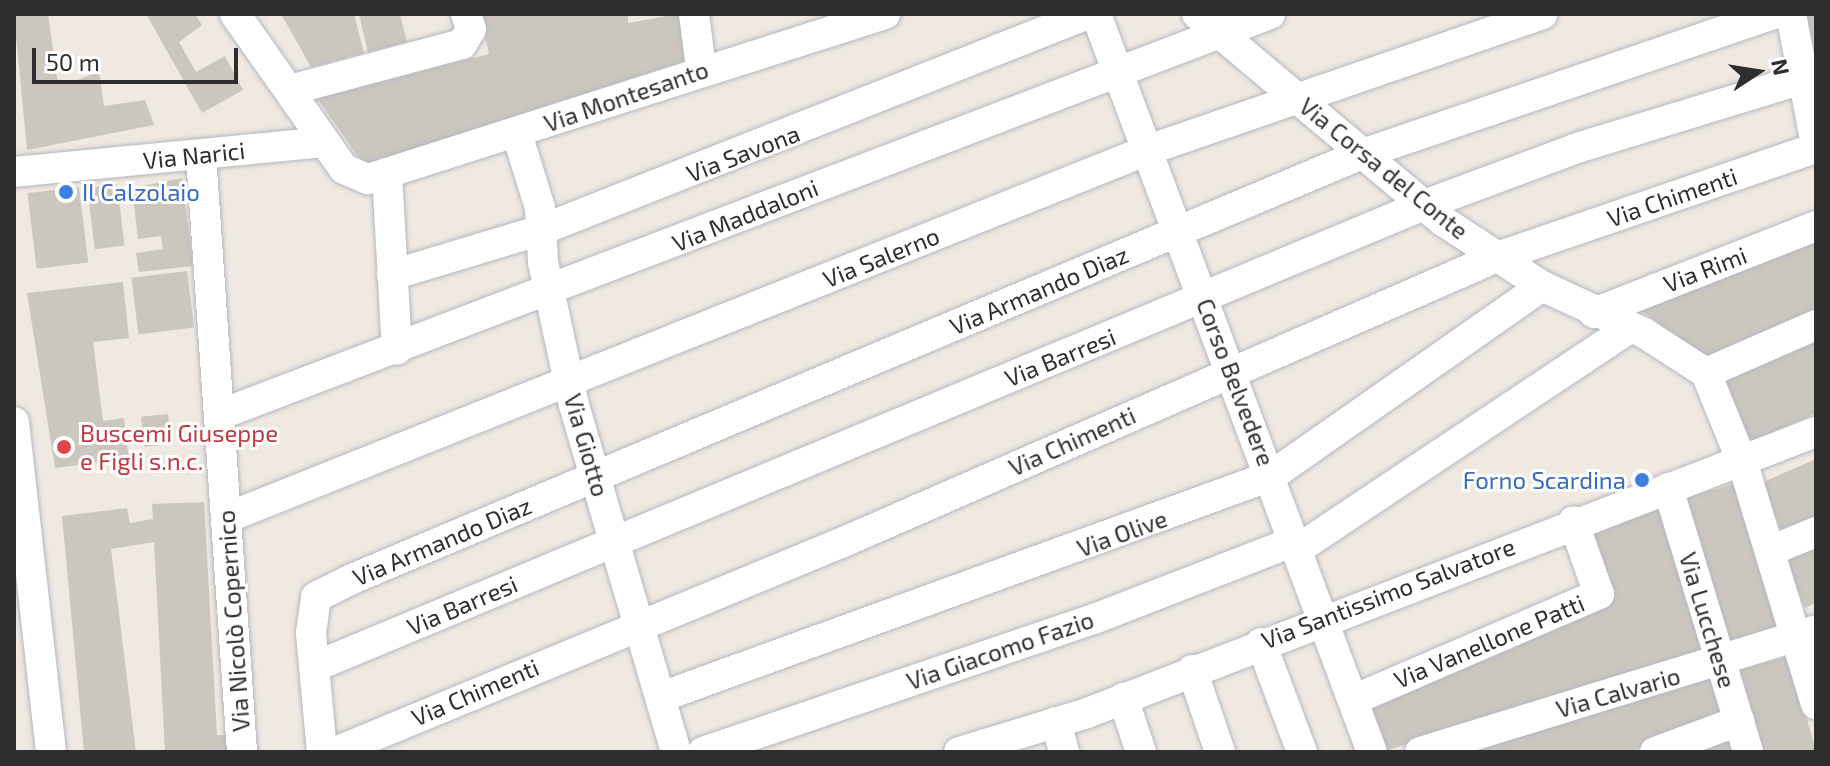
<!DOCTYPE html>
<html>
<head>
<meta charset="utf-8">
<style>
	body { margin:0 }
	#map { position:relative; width:1830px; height:766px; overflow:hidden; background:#efe9e1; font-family:"Exo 2",sans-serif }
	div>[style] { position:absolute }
	.building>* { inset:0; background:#cbc7bf; transform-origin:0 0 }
	.roads { filter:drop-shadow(0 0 2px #b4b7c1) drop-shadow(0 0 2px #b4b7c1) }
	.minor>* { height:30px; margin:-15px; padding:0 15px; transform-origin:15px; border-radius:15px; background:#fff }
	.dots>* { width:22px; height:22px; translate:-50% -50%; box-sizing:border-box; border:4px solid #fff; border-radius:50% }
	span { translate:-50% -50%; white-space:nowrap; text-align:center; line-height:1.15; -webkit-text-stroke:6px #fff; paint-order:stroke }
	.street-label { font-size:24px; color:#2e2e2e }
	.shop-label { font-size:24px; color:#366cbe }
	.left { translate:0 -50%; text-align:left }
	.right { translate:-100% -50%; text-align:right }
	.health-label { font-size:24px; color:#be3a42 }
	.frame { position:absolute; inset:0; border:16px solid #2e2e2e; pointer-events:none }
	.north { position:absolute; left:1718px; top:32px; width:80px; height:80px; -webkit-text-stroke:6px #fff; paint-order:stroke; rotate:78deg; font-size:22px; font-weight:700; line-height:32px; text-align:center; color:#2e2e2e }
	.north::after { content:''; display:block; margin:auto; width:28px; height:36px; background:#2e2e2e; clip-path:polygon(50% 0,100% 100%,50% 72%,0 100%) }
	.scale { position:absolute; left:32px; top:48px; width:206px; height:36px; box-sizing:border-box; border:4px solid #2e2e2e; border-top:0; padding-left:10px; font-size:24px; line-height:28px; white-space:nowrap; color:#2e2e2e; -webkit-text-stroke:6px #fff; paint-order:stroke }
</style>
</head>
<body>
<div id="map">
	<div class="building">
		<div style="clip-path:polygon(48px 14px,57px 79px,66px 84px,99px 72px,104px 106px,145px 100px,154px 125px,27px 150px,14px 15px)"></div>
		<div style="clip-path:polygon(146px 14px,195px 14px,202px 25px,179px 42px,196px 72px,225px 56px,243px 90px,202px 113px)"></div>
		<div style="clip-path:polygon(281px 14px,354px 14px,364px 53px,311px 67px)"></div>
		<div style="clip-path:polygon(359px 14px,400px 14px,407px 42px,368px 52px)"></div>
		<div style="clip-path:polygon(480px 14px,628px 14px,628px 23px,678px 14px,688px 60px,364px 165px,317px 98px,489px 54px)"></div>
		<div style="clip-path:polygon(1801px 14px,1816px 14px,1811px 64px)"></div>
		<div style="clip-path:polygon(182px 178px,193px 266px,139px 272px,136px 253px,163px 249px,161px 236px,138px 239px,132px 188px)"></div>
		<div style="left:117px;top:184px;width:62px;height:30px;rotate:83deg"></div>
		<div style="left:79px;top:187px;width:76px;height:52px;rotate:83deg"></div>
		<div style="clip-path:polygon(1816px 234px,1816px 314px,1713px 362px,1642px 311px)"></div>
		<div style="left:187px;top:271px;width:57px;height:56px;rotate:83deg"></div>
		<div style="clip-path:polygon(123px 282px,129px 338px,93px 342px,103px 421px,124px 418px,129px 459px,55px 468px,27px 293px)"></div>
		<div style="clip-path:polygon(1816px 333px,1816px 413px,1747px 445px,1723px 381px)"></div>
		<div style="left:168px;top:414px;width:30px;height:27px;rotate:84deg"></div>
		<div style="clip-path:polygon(1816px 459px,1816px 520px,1783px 534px,1761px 483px)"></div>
		<div style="left:1737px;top:483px;width:151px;height:53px;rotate:74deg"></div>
		<div style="clip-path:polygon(204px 502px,217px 735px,236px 735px,237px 752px,165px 752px,154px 542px,111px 549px,136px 752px,84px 752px,62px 516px,127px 508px,130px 523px,153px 519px,152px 504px)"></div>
		<div style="clip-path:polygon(1660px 506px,1707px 651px,1382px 752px,1365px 703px,1608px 602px,1583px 533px)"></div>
		<div style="clip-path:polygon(1816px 546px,1816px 603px,1805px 608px,1785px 559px)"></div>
		<div style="clip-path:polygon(1790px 656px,1816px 752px,1763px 752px,1740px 670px)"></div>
		<div style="clip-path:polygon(1713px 676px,1726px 717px,1628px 752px,1466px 752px)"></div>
		<div style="clip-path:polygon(1732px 738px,1737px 752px,1695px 752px)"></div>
	</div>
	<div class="roads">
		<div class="minor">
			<div style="left:235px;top:14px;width:189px;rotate:54.9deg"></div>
			<div style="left:344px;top:169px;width:26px;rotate:23deg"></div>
			<div style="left:368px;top:179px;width:543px;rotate:-17.7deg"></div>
			<div style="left:694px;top:14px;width:55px;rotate:82.7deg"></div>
			<div style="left:1096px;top:14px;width:788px;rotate:69.5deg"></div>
			<div style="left:1197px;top:14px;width:322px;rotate:40.1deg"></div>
			<div style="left:1443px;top:221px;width:118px;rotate:33.3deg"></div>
			<div style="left:1542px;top:286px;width:112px;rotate:24.7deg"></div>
			<div style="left:1644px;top:333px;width:74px;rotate:32.8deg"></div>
			<div style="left:1706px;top:373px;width:98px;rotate:67.9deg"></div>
			<div style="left:1743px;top:464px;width:251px;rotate:73.1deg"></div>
			<div style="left:1791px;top:14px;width:133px;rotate:79.2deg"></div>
			<div style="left:290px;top:90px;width:178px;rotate:-15deg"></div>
			<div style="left:462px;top:44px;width:17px;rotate:-59deg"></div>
			<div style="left:471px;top:29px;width:16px;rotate:-108deg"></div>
			<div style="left:517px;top:134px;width:77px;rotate:72.7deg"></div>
			<div style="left:540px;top:208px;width:54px;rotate:86.8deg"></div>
			<div style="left:543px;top:262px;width:146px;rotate:77.8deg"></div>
			<div style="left:574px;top:405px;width:362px;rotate:73.6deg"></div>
			<div style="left:201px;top:155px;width:598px;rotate:86.07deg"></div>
			<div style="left:14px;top:172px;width:312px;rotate:-5.5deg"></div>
			<div style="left:387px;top:173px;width:177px;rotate:86.8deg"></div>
			<div style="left:392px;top:275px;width:156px;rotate:-16.8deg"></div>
			<div style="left:541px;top:230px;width:588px;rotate:-21.55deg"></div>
			<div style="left:1594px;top:313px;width:238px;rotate:-21.4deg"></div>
			<div style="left:1706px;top:373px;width:120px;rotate:-23.6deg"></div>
			<div style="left:219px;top:415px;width:1125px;rotate:-20.88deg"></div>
			<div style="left:14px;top:422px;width:332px;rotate:83.6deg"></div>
			<div style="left:1668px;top:488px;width:276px;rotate:73.1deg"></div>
			<div style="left:226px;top:518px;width:993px;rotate:-21.76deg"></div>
			<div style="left:1148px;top:150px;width:417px;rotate:-19deg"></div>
			<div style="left:1298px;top:549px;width:398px;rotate:-33.7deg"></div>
			<div style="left:1770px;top:551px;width:50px;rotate:-22.4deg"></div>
			<div style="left:1261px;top:643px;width:116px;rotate:69.4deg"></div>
			<div style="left:314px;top:667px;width:1202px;rotate:-22.6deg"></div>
			<div style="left:1424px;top:205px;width:163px;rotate:-20.4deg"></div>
			<div style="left:1577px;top:148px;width:250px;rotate:-17deg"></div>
			<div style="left:1192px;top:670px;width:87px;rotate:71.1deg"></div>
			<div style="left:661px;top:697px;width:649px;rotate:-19.92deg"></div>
			<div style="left:1271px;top:476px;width:331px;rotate:-35deg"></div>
			<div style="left:1123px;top:698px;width:57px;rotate:71.6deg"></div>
			<div style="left:1353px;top:700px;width:268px;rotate:-23.3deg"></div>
			<div style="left:1599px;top:594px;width:77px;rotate:-109.6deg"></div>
			<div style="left:1056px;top:722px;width:31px;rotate:75deg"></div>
			<div style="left:322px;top:752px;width:120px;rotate:-95.3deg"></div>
			<div style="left:311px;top:633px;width:36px;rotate:-82deg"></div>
			<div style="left:316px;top:597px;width:40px;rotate:-26.6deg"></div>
			<div style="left:352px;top:579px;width:1096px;rotate:-22.82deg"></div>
			<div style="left:1362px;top:154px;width:435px;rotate:-18.8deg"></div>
			<div style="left:335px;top:752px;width:555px;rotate:-22.45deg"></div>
			<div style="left:848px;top:540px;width:708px;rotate:-23.56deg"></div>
			<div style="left:1497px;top:257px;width:337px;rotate:-18.9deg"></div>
			<div style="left:703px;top:752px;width:413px;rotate:-18.8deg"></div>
			<div style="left:1094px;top:619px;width:216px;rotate:-21.2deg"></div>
			<div style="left:959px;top:752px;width:134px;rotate:-16.9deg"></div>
			<div style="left:1087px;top:713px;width:781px;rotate:-21.08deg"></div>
			<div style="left:1420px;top:752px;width:414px;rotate:-17.1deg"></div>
			<div style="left:1655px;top:752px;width:90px;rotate:-20.3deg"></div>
		</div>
	</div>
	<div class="dots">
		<div style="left:66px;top:192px;background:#3f7fe0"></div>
		<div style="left:64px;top:447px;background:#e0444e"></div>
		<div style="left:1642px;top:480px;background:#3f7fe0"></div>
	</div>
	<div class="street-label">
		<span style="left:626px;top:96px;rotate:-19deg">Via Montesanto</span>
		<span style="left:743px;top:153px;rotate:-21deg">Via Savona</span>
		<span style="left:194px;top:155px;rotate:-6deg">Via Narici</span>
		<span style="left:1384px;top:168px;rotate:39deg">Via Corsa del Conte</span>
		<span style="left:1672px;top:197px;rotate:-19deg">Via Chimenti</span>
		<span style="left:745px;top:215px;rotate:-22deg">Via Maddaloni</span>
		<span style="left:881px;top:257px;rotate:-22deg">Via Salerno</span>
		<span style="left:1705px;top:269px;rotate:-21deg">Via Rimi</span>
		<span style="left:1039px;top:290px;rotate:-23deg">Via Armando Diaz</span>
		<span style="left:1060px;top:357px;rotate:-22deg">Via Barresi</span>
		<span style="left:1236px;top:382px;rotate:69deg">Corso Belvedere</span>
		<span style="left:1072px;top:441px;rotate:-24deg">Via Chimenti</span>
		<span style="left:587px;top:445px;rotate:74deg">Via Giotto</span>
		<span style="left:1122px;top:533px;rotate:-20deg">Via Olive</span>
		<span style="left:442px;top:541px;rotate:-23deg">Via Armando Diaz</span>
		<span style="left:1388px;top:593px;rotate:-21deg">Via Santissimo Salvatore</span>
		<span style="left:462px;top:605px;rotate:-23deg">Via Barresi</span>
		<span style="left:1708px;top:620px;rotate:73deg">Via Lucchese</span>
		<span style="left:233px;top:621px;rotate:-94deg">Via Nicolò Copernico</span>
		<span style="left:1489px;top:641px;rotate:-23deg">Via Vanellone Patti</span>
		<span style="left:1000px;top:650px;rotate:-19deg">Via Giacomo Fazio</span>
		<span style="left:475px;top:692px;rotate:-23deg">Via Chimenti</span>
		<span style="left:1618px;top:692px;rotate:-16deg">Via Calvario</span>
	</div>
	<div class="shop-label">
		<span class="left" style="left:82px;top:192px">Il Calzolaio</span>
		<span class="right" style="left:1626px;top:480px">Forno Scardina</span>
	</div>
	<div class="health-label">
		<span class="left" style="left:80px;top:447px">Buscemi Giuseppe<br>e Figli s.n.c.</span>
	</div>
	<div class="frame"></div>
	<div class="north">N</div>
	<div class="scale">50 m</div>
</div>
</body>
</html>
